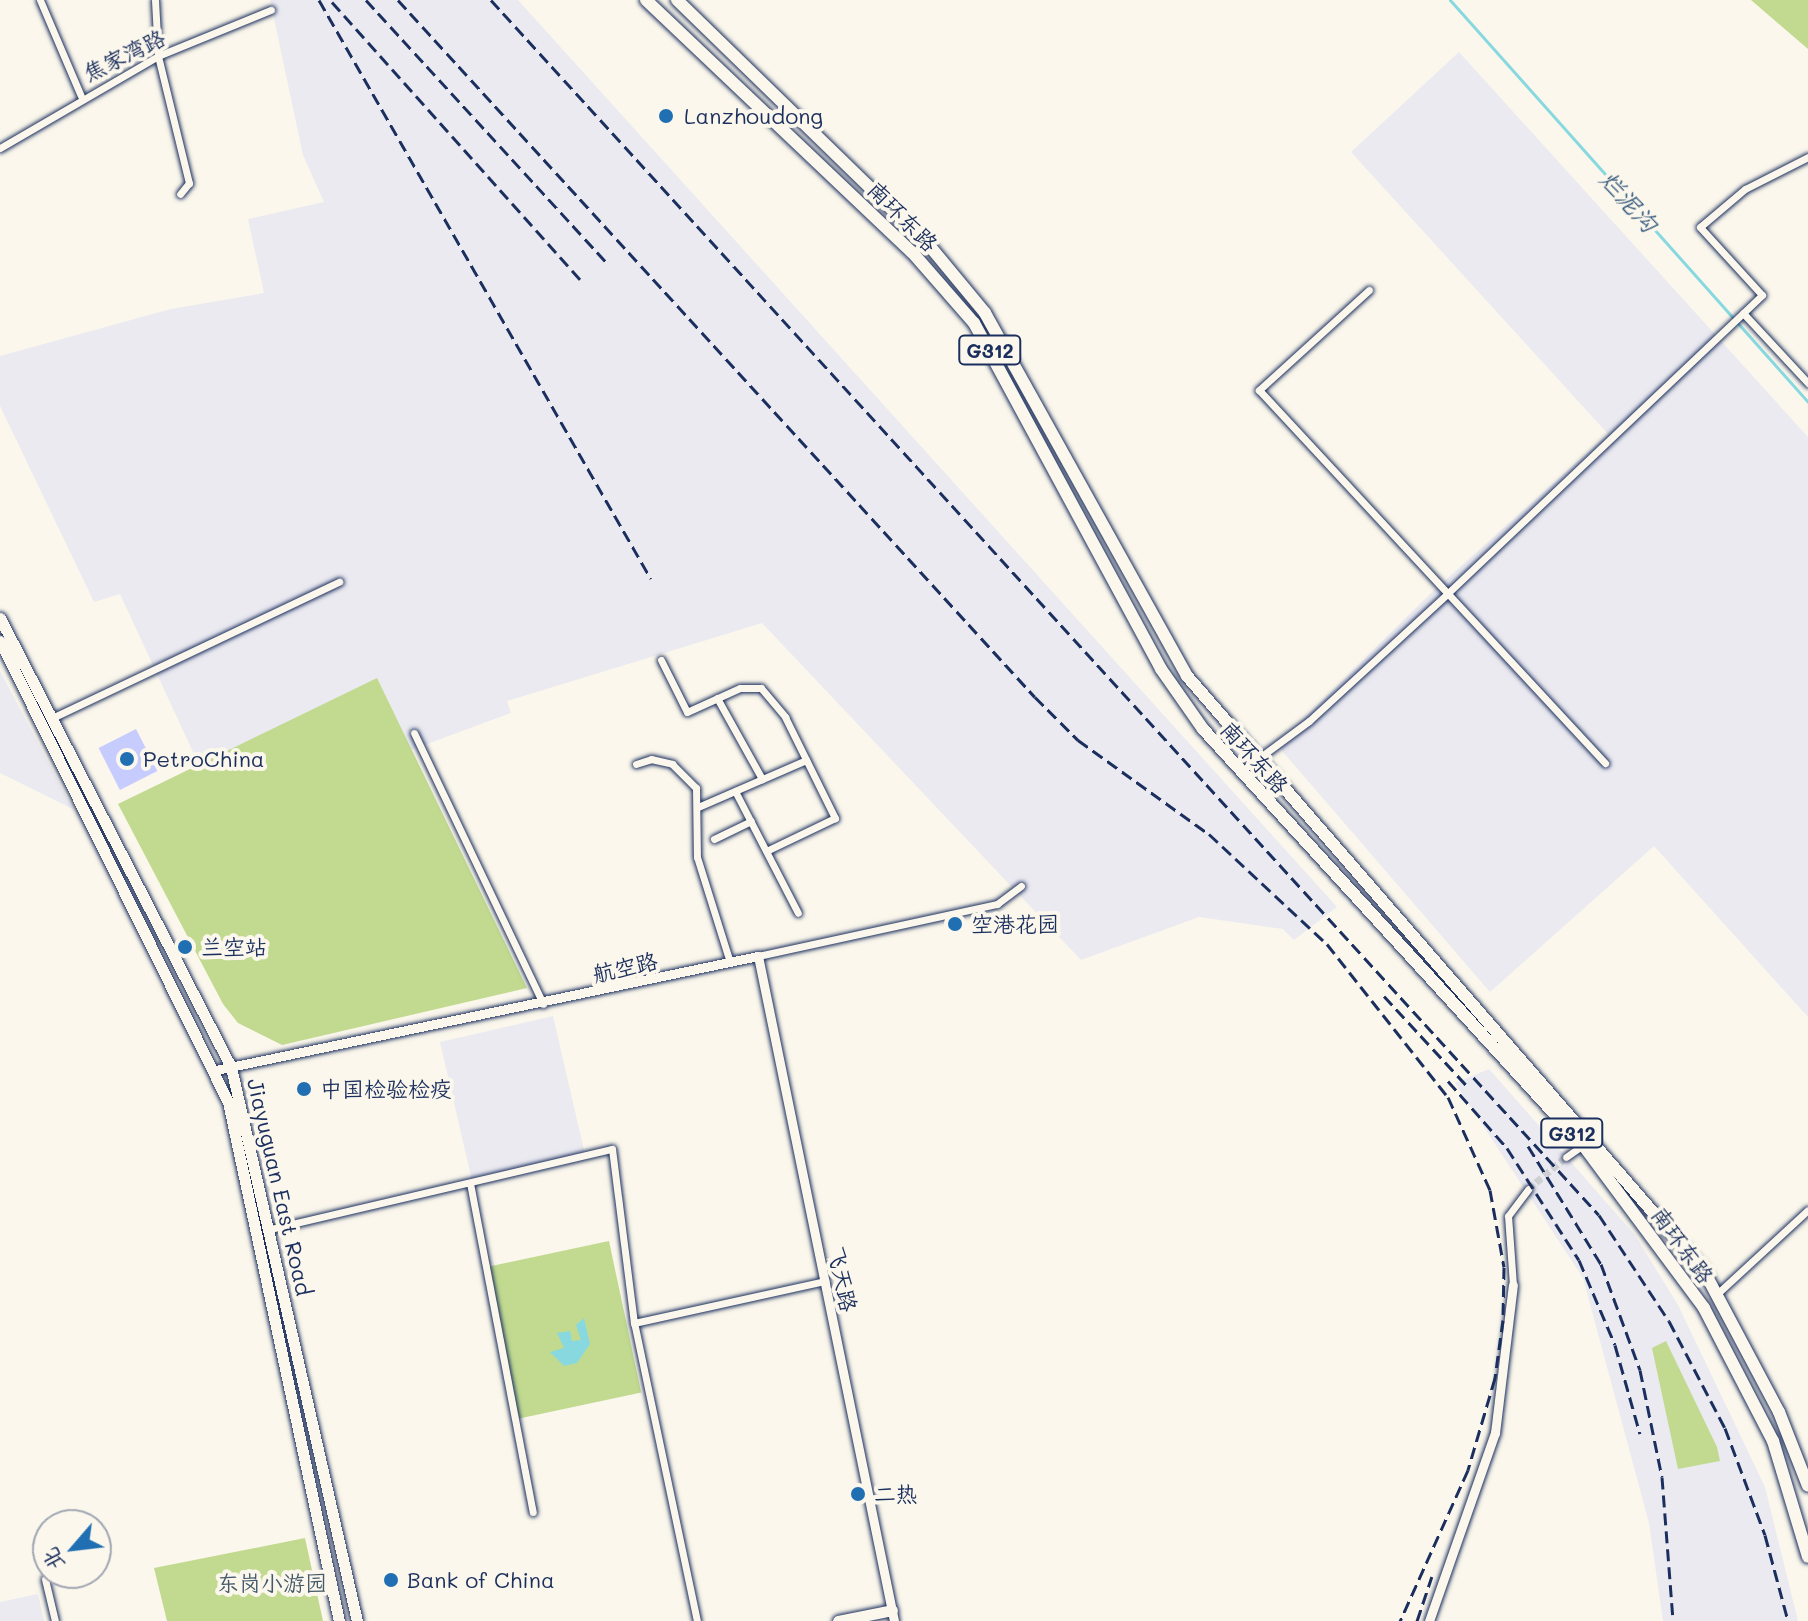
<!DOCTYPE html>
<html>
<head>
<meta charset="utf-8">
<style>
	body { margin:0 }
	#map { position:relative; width:1808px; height:1621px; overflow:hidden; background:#fbf7ec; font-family:Mali,"LXGW WenKai TC",sans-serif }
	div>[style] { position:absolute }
	.built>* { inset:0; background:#ebeaf1; transform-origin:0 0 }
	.green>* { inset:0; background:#c1da90; transform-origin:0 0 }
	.water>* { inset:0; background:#88d9df }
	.stream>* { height:3px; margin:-1.5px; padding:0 1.5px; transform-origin:1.5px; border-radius:1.5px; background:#88d9df }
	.building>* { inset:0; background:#c7ccfe; transform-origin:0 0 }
	.minor-tunnel>* { height:7px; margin-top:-3.5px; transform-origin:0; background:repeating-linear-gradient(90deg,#cecfd0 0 7px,transparent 0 10.5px) }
	.roads { filter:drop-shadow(0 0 2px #1b2f5e) drop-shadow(0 0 2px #1b2f5e) }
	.minor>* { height:7px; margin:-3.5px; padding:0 3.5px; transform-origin:3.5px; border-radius:3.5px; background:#fbf7ec }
	.tertiary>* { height:9px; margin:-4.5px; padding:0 4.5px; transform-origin:4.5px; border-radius:4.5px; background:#fbf7ec }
	.secondary>* { height:11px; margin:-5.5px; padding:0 5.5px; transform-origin:5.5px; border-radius:5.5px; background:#fbf7ec }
	.trunk>* { height:12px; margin:-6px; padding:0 6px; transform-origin:6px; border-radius:6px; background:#fbf7ec }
	.rail>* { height:3px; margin-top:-1.5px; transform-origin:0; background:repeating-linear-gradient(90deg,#1b2f5e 0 12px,transparent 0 18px) }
	.dots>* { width:22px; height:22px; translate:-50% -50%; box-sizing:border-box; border:4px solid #fbf7ec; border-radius:50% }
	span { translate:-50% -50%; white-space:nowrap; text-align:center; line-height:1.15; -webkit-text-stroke:8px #fbf7ec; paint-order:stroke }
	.shield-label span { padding:2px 6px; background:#fbf7ec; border:2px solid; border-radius:6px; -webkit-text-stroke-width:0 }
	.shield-label { font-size:20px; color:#1b2f5e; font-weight:700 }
	.street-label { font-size:22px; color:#1b2f5e }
	.poi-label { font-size:22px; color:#1b2f5e }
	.left { translate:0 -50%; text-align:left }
	.park-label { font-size:22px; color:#445a6a }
	.water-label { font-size:24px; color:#365a7e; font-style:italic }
	.north { position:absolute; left:32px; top:1509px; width:80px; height:80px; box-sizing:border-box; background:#fbf7ec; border:2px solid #a1a7b3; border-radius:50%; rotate:242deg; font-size:22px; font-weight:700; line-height:32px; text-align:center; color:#1b2f5e }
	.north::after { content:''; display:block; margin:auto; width:28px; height:36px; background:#1f6fb2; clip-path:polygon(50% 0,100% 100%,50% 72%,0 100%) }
</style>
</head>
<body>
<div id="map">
	<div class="built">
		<div style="clip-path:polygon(270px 0,518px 0,1337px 907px,1294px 940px,1283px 929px,1199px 917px,1081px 960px,762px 623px,507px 701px,511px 713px,411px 750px,376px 679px,199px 765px,120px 594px,94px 602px,0 406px,0 356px,171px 309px,264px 293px,248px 219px,324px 202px,303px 155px)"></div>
		<div style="clip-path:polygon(1459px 52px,1808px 437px,1808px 1017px,1654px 846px,1490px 992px,1277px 745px,1431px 593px,1608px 434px,1351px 152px)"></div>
		<div style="clip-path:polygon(0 671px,73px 809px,0 773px)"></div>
		<div style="left:553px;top:1016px;width:142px;height:116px;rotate:77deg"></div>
		<div style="clip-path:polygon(1489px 1069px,1635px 1235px,1678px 1305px,1765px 1487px,1798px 1621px,1663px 1621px,1649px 1523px,1583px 1278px,1455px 1083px)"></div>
		<div style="clip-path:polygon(38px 1594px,44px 1621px,0 1621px,0 1602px)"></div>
	</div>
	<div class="green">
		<div style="clip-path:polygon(1751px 0,1808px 0,1808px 49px)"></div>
		<div style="clip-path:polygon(377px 678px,527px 988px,282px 1045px,238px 1023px,223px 1004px,118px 804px)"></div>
		<div style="left:609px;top:1241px;width:155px;height:127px;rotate:78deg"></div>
		<div style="clip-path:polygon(1666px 1341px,1717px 1447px,1720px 1461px,1678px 1469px,1652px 1348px)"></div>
		<div style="clip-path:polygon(305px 1538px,323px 1621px,167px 1621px,154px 1568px)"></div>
	</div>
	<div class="water">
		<div style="clip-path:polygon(584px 1318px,590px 1344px,577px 1363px,564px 1366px,550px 1352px,564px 1348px,557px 1333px,570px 1331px,572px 1341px,581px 1340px,576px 1325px)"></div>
	</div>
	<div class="stream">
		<div style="left:1450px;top:0;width:538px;rotate:48.31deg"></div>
	</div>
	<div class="building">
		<div style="left:136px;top:729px;width:47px;height:42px;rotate:63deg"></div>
	</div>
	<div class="minor-tunnel">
		<div style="left:1528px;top:1189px;width:50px;rotate:-40.1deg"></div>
	</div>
	<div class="roads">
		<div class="minor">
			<div style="left:40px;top:0;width:104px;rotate:66.9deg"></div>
			<div style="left:155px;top:0;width:56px;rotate:86.9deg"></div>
			<div style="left:158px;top:56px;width:131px;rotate:76.3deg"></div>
			<div style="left:189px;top:183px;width:14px;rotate:129deg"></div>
			<div style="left:0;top:148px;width:183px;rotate:-30.2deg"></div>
			<div style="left:158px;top:56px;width:122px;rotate:-22.2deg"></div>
			<div style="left:1369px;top:290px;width:149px;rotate:137.7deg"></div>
			<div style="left:1259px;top:390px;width:509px;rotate:47.15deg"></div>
			<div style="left:1743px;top:313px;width:96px;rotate:47.1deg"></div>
			<div style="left:661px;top:660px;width:58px;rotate:63.4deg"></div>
			<div style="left:687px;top:712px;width:58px;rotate:-24.4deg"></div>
			<div style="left:740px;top:688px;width:21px"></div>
			<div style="left:761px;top:688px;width:38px;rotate:50deg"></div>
			<div style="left:785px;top:717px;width:113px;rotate:63.7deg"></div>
			<div style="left:835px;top:818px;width:76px;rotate:154.4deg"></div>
			<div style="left:717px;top:698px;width:93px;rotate:60.9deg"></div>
			<div style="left:52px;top:718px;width:318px;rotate:-25.4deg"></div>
			<div style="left:414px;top:733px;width:300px;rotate:64.5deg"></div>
			<div style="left:636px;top:764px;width:16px;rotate:-18deg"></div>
			<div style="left:651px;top:759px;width:22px;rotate:13deg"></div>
			<div style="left:672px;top:764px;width:34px;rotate:45deg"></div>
			<div style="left:696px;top:788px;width:69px;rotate:89.2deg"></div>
			<div style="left:697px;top:857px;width:110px;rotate:72.6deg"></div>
			<div style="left:1240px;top:772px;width:86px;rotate:-36.5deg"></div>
			<div style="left:1309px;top:721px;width:189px;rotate:-42.6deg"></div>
			<div style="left:1448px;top:593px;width:433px;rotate:-43.5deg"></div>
			<div style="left:1762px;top:295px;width:92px;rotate:-132.4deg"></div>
			<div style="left:1700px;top:227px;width:59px;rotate:-40.2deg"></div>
			<div style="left:1745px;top:189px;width:71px;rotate:-26.9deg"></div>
			<div style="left:735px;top:791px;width:137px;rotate:62.7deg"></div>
			<div style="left:698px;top:807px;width:118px;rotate:-23.5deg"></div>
			<div style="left:714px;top:839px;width:41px;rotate:-25.9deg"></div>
			<div style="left:758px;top:956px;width:245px;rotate:-12.3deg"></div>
			<div style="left:997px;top:904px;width:30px;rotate:-37deg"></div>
			<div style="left:1566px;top:1157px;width:21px;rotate:-35deg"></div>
			<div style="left:470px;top:1183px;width:335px;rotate:79.2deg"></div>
			<div style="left:270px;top:1229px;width:351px;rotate:-13.2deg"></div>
			<div style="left:612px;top:1149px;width:175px;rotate:82.8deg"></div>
			<div style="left:1513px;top:1285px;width:69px;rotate:-94.1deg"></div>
			<div style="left:1508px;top:1216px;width:34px;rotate:-53deg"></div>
			<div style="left:1718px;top:1293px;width:122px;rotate:-42.7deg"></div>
			<div style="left:45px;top:1579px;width:43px;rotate:76.6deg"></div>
			<div style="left:697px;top:1621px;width:305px;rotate:-101.9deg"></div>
			<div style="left:634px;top:1323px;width:196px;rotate:-12.4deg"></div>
		</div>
		<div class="tertiary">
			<div style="left:216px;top:1070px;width:554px;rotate:-11.88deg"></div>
			<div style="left:758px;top:956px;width:679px;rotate:78.44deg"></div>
			<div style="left:1429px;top:1621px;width:199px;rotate:-70.7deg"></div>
			<div style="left:1495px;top:1433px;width:149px;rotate:-83.1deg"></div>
		</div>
		<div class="secondary">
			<div style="left:0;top:618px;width:505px;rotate:62.78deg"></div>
			<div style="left:231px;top:1067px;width:568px;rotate:77.19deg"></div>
			<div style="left:0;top:641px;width:514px;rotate:63.68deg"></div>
			<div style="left:228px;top:1102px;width:531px;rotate:77.93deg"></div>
			<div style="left:838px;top:1621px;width:55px;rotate:-11.5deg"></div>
		</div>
		<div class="trunk">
			<div style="left:646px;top:0;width:366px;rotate:43.5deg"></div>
			<div style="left:912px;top:252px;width:94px;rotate:48.9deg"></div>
			<div style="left:974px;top:323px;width:393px;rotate:61.6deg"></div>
			<div style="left:1161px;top:669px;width:73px;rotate:55deg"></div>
			<div style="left:1203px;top:729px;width:563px;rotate:47.59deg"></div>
			<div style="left:1583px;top:1145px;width:203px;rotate:53.4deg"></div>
			<div style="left:1704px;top:1308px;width:150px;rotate:62.6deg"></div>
			<div style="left:1773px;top:1441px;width:121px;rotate:73.2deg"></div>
			<div style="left:677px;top:0;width:350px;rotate:44.2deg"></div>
			<div style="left:928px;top:244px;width:89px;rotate:50.4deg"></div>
			<div style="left:985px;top:313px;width:415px;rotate:60.9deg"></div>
			<div style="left:1187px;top:676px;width:788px;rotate:49.01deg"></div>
			<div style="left:1704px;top:1271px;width:160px;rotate:62deg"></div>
			<div style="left:1779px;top:1412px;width:79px;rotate:68.6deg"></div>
		</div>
	</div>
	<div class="rail">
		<div style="left:319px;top:0;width:667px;rotate:60.17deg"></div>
		<div style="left:366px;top:0;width:360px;rotate:47.5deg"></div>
		<div style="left:398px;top:0;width:944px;rotate:47.58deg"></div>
		<div style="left:1035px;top:697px;width:61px;rotate:45deg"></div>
		<div style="left:1078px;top:740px;width:161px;rotate:35.7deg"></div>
		<div style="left:1209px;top:834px;width:161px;rotate:43deg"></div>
		<div style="left:1327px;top:944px;width:195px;rotate:51.7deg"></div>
		<div style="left:1448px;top:1097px;width:102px;rotate:65.7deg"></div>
		<div style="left:1490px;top:1190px;width:78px;rotate:79.7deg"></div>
		<div style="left:1504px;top:1267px;width:53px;rotate:91.1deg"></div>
		<div style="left:1503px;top:1320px;width:59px;rotate:97.9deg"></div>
		<div style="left:1495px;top:1378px;width:96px;rotate:106.4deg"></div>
		<div style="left:1468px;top:1470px;width:166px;rotate:114.2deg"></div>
		<div style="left:491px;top:0;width:1644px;rotate:47.64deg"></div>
		<div style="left:1599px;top:1215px;width:127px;rotate:56.6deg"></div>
		<div style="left:1669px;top:1321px;width:121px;rotate:62.4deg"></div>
		<div style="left:1725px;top:1428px;width:114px;rotate:69.5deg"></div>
		<div style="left:1765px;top:1535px;width:89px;rotate:75deg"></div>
		<div style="left:332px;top:2px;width:375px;rotate:48.2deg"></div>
		<div style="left:1384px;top:996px;width:124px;rotate:47.3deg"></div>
		<div style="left:1448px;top:1081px;width:89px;rotate:48.6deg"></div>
		<div style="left:1507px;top:1148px;width:133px;rotate:57.3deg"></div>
		<div style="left:1579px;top:1260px;width:92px;rotate:67deg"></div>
		<div style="left:1615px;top:1345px;width:92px;rotate:74.3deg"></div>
		<div style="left:1528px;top:1146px;width:139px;rotate:58.3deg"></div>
		<div style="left:1601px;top:1264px;width:113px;rotate:69.8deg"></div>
		<div style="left:1640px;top:1370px;width:109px;rotate:78.4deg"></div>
		<div style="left:1662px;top:1477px;width:144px;rotate:85.6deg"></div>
		<div style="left:1417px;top:1621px;width:47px;rotate:-71.6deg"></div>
	</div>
	<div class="dots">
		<div style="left:666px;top:116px;background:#1f6fb2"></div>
		<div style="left:127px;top:759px;background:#1f6fb2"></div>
		<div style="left:955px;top:924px;background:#1f6fb2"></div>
		<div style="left:185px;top:947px;background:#1f6fb2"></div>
		<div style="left:304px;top:1089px;background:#1f6fb2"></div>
		<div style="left:858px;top:1494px;background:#1f6fb2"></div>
		<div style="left:391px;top:1580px;background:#1f6fb2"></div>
	</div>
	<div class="shield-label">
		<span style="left:990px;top:350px">G312</span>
		<span style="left:1572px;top:1133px">G312</span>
	</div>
	<div class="street-label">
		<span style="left:124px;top:55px;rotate:-26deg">焦家湾路</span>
		<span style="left:903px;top:216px;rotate:45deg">南环东路</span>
		<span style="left:1255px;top:757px;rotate:48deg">南环东路</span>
		<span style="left:625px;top:967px;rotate:-13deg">航空路</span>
		<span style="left:280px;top:1187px;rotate:77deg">Jiayuguan East Road</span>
		<span style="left:1683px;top:1245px;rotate:54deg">南环东路</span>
		<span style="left:843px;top:1279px;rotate:78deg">飞天路</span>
	</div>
	<div class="poi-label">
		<span class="left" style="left:684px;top:116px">Lanzhoudong</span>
		<span class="left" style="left:143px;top:759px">PetroChina</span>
		<span class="left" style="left:971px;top:924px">空港花园</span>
		<span class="left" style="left:201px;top:947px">兰空站</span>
		<span class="left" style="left:320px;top:1089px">中国检验检疫</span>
		<span class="left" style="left:874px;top:1494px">二热</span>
		<span class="left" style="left:407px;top:1580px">Bank of China</span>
	</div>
	<div class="park-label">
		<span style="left:272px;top:1583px">东岗小游园</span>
	</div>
	<div class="water-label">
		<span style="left:1629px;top:201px;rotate:48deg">烂泥沟</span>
	</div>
	<div class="north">北</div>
</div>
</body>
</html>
